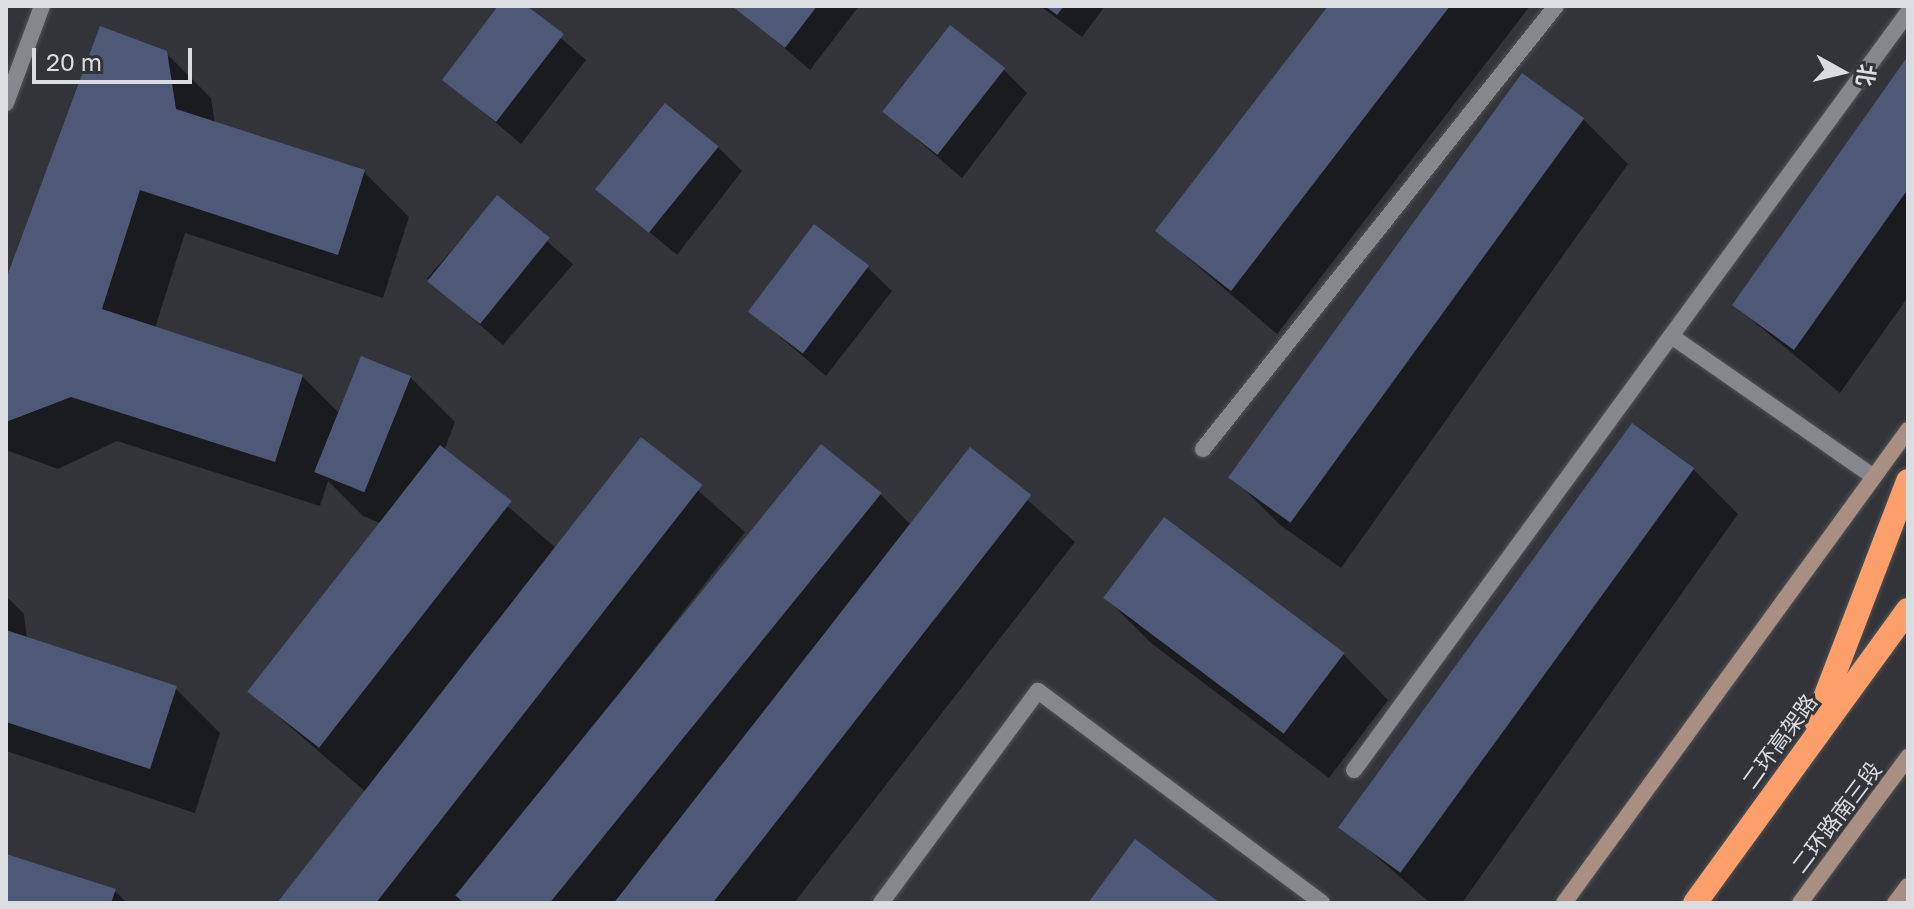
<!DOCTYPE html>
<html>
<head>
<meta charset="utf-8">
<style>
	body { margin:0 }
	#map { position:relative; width:1914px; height:909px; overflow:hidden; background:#323439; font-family:"Golos Text","Noto Sans SC",sans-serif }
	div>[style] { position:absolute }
	.shadow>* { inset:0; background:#0007; transform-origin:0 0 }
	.building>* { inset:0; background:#4e5977; transform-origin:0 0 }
	.roads { filter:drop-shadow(0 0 2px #505255) drop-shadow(0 0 2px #505255) }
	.lane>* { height:16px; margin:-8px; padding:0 8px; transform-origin:8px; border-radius:8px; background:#85878d }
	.street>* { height:16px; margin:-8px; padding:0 8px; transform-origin:8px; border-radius:8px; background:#85878d }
	.secondary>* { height:16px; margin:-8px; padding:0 8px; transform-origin:8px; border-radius:8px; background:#a98e82 }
	.highway>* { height:24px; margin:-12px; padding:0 12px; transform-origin:12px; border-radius:12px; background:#fc9f6a }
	span { translate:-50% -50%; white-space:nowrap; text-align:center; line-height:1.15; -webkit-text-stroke:6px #323439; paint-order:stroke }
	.street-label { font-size:22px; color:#dbdcdf }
	.frame { position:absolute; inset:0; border:8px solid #dbdcdf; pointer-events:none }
	.north { position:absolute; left:1802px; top:32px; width:80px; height:80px; -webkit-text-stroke:6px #323439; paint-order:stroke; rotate:98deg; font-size:22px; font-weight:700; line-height:32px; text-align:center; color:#dbdcdf }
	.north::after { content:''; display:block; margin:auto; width:28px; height:36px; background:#dbdcdf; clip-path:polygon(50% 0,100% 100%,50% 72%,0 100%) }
	.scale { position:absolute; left:32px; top:48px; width:160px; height:36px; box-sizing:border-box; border:4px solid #dbdcdf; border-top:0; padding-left:10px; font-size:24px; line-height:28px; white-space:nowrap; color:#dbdcdf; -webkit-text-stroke:6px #323439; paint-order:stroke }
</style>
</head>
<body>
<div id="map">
	<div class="shadow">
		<div style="clip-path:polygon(501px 6px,524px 6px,586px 60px,521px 144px,444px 79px)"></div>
		<div style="clip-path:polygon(735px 6px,859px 6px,810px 70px)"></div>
		<div style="clip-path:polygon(1040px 6px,1105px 6px,1082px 37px)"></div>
		<div style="clip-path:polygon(1331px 6px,1530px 6px,1277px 334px,1157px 231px)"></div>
		<div style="clip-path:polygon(166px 53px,211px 98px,215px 124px,364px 172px,409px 217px,383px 298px,185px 233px,155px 328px,302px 376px,340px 414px,410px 377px,455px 422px,444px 451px,557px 549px,641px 440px,745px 532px,457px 903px,282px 903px,367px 793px,251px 693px,382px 524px,363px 516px,328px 481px,320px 506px,117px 441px,58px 469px,6px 450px,6px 285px)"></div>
		<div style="clip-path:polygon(1908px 60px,1908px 297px,1840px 393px,1734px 305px)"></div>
		<div style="clip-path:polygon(1003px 69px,1027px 93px,962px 178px,885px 112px)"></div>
		<div style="clip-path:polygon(1583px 119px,1628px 164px,1341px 568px,1280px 525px,1235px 480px)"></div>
		<div style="clip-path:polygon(718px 147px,742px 171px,677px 255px,600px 191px)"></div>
		<div style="left:497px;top:198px;width:101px;height:107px;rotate:41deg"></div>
		<div style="clip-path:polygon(868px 268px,892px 291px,826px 376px,750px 311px)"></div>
		<div style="clip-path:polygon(971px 450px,1075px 542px,794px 903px,466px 903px,880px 494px,912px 526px)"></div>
		<div style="clip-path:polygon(1693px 469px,1738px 514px,1462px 903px,1430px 903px,1346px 830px)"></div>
		<div style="clip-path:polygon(1164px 520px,1344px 655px,1388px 700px,1329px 778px,1151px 643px,1106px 598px)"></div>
		<div style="clip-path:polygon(6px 596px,24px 614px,27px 639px,175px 688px,220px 733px,195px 813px,6px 751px)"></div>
		<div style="clip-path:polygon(6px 856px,115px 891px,127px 903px,6px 903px)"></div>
	</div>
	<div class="building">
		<div style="clip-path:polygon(498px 6px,527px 6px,564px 34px,496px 122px,442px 80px)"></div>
		<div style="clip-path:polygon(732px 6px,817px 6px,785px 48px)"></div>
		<div style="clip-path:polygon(1045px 6px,1064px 6px,1057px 15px)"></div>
		<div style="clip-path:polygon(1328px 6px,1450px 6px,1231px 291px,1155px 231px)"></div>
		<div style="left:950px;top:25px;width:70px;height:110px;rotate:38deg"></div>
		<div style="clip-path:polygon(100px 26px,167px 51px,176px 109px,365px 170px,338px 255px,140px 190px,102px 309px,303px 375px,275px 462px,71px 397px,6px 422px,6px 279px)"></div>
		<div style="clip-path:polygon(1908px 56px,1908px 189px,1794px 350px,1732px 305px)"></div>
		<div style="left:1522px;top:73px;width:77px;height:500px;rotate:36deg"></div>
		<div style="left:665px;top:103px;width:69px;height:111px;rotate:39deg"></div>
		<div style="left:497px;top:195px;width:68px;height:111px;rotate:39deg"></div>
		<div style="left:814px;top:224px;width:69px;height:110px;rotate:37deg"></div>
		<div style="left:361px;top:356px;width:54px;height:125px;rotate:22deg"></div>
		<div style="left:1632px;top:423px;width:77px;height:500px;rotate:36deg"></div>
		<div style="left:641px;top:437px;width:78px;height:590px;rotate:38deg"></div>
		<div style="left:821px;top:444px;width:78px;height:581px;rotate:39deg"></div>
		<div style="left:440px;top:445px;width:91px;height:313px;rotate:38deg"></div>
		<div style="left:970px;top:447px;width:78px;height:577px;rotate:38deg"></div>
		<div style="left:1164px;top:517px;width:226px;height:101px;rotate:37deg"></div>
		<div style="clip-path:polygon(6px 630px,177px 686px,150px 769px,6px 722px)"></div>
		<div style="clip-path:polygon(1135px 839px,1220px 903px,1088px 903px)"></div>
		<div style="clip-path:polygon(6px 854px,116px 889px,111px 903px,6px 903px)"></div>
	</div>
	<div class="roads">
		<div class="lane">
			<div style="left:1203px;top:449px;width:566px;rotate:-51.45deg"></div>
			<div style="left:1874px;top:477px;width:247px;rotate:-145.2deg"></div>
			<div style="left:1671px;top:336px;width:401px;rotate:-53.8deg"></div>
			<div style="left:1354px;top:770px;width:537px;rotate:-53.86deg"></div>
			<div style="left:881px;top:903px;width:264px;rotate:-53.5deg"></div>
			<div style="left:1038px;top:691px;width:354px;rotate:36.7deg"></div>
		</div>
		<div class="street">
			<div style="left:6px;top:103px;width:103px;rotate:-69.6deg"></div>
		</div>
		<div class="secondary">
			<div style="left:1564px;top:903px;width:585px;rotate:-53.97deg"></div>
			<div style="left:1800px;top:903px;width:182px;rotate:-53.5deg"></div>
			<div style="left:1895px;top:903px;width:21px;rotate:-53deg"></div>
		</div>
		<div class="highway">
			<div style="left:1816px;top:721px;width:257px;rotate:-69deg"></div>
			<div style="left:1695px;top:903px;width:362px;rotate:-54deg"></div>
		</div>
	</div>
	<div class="street-label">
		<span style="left:1779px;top:741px;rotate:-54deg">二环高架路</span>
		<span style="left:1836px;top:817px;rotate:-53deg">二环路南三段</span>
	</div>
	<div class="frame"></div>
	<div class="north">北</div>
	<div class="scale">20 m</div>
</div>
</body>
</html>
